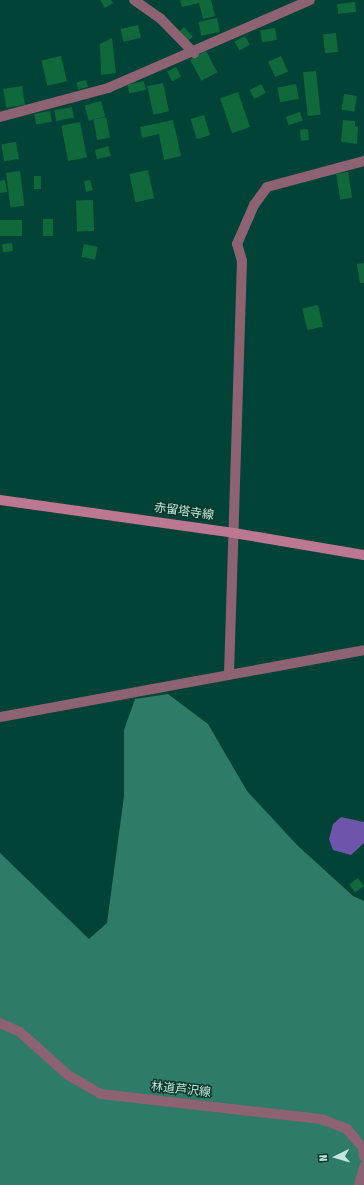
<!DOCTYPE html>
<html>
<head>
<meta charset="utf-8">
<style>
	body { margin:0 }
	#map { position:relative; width:364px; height:1185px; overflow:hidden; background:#014337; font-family:"Fira Sans Condensed","Noto Sans JP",sans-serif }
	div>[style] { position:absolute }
	.forest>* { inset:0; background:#2e7b68 }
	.water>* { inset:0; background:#6e55ac }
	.building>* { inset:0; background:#10693b; transform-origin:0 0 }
	.minor>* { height:10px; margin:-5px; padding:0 5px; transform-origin:5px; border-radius:5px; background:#8d6273 }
	.secondary>* { height:10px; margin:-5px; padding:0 5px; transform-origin:5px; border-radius:5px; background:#bc7792 }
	span { translate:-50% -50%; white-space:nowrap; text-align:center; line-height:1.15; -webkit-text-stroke:3px #0d372d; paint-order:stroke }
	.street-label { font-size:12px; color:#c4e8dd }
	.north { position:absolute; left:316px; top:1137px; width:40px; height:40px; -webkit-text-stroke:3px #0d372d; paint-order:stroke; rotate:265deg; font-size:11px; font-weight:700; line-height:16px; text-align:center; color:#c4e8dd }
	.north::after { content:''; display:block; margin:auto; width:14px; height:18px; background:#c4e8dd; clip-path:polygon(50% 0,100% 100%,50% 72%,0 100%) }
</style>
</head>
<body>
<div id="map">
	<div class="forest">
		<div style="clip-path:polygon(168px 694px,208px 724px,247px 791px,297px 845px,353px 896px,364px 901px,364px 1185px,0 1185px,0 853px,89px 939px,107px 923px,124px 796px,124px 730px,135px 699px)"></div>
	</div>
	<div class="water">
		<div style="clip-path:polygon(341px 817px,364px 822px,364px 843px,351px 855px,333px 850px,329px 839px,333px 824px)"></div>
	</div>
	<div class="building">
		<div style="clip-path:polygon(100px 0,111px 0,113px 3px,105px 8px)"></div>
		<div style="clip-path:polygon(180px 0,211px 0,215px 16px,203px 19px,199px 3px,182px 7px)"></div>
		<div style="left:355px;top:2px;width:10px;height:18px;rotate:84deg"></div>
		<div style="left:217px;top:18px;width:14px;height:19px;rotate:78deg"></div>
		<div style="left:138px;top:25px;width:13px;height:18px;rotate:77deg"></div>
		<div style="left:184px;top:27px;width:13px;height:6px;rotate:48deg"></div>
		<div style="left:275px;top:28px;width:12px;height:15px;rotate:81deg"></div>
		<div style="left:336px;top:33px;width:19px;height:13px;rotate:84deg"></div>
		<div style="left:245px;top:36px;width:10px;height:12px;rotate:61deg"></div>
		<div style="clip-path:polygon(112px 38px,116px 73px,101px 75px,100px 44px)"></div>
		<div style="left:206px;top:51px;width:24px;height:18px;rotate:62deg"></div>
		<div style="left:61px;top:56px;width:26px;height:20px;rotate:77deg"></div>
		<div style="left:281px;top:56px;width:17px;height:14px;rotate:66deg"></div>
		<div style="left:176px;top:67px;width:11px;height:10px;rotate:63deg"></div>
		<div style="left:316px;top:71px;width:44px;height:13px;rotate:84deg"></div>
		<div style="left:86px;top:80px;width:7px;height:10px;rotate:74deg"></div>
		<div style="left:144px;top:81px;width:9px;height:17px;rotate:77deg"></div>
		<div style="left:163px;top:83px;width:29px;height:16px;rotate:78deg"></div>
		<div style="left:261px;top:84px;width:10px;height:13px;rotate:61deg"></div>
		<div style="left:296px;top:84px;width:15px;height:19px;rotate:79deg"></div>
		<div style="left:22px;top:86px;width:19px;height:19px;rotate:81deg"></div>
		<div style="left:238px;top:92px;width:37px;height:19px;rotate:71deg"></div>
		<div style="left:344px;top:94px;width:13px;height:16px;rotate:9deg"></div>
		<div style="left:101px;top:101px;width:16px;height:17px;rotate:75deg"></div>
		<div style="left:72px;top:107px;width:11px;height:18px;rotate:80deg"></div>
		<div style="left:50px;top:111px;width:11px;height:16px;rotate:80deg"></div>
		<div style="left:300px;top:112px;width:9px;height:15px;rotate:72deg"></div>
		<div style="left:204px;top:115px;width:21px;height:14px;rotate:73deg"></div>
		<div style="left:106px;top:117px;width:21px;height:13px;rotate:79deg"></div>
		<div style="clip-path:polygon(173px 120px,181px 156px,164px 160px,159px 134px,142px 138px,140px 127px)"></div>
		<div style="clip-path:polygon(343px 120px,355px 121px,355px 126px,358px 127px,357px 144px,341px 142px)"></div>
		<div style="left:80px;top:122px;width:36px;height:19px;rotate:79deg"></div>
		<div style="left:308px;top:129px;width:11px;height:8px;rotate:85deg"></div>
		<div style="left:16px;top:142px;width:17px;height:15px;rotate:80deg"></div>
		<div style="clip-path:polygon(108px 146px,111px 156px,97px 159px,95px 150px)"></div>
		<div style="left:148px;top:170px;width:29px;height:19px;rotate:78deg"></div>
		<div style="left:20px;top:171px;width:35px;height:14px;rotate:83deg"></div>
		<div style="left:348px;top:172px;width:26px;height:12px;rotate:81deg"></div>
		<div style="left:34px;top:176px;width:7px;height:13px"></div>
		<div style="clip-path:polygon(5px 180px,7px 192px,0 193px,0 181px)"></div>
		<div style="clip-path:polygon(90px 180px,93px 190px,86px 192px,84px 181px)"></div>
		<div style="left:93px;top:200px;width:31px;height:17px;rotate:88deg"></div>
		<div style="left:43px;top:219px;width:10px;height:17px"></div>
		<div style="left:0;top:220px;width:22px;height:16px"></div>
		<div style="left:12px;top:243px;width:8px;height:10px;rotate:83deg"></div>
		<div style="left:84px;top:244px;width:14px;height:13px;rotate:12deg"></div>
		<div style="clip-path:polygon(364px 263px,364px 283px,360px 283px,357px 264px)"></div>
		<div style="left:318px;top:305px;width:22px;height:16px;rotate:77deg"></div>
		<div style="left:358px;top:878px;width:10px;height:11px;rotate:53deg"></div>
	</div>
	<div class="minor">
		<div style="left:134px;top:0;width:32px;rotate:35deg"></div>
		<div style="left:160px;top:18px;width:49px;rotate:45.8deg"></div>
		<div style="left:0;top:117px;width:112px;rotate:-15deg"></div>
		<div style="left:108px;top:88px;width:220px;rotate:-23.5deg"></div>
		<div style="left:229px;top:674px;width:413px;rotate:-88.2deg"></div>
		<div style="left:242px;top:261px;width:18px;rotate:-106deg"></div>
		<div style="left:237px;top:244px;width:43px;rotate:-66.4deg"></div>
		<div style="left:254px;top:205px;width:22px;rotate:-54deg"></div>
		<div style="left:267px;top:187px;width:100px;rotate:-15deg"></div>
		<div style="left:0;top:717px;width:370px;rotate:-10.4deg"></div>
		<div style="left:0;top:1023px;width:22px;rotate:24deg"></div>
		<div style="left:20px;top:1032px;width:64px;rotate:41.9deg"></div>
		<div style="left:68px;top:1075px;width:38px;rotate:30deg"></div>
		<div style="left:101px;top:1094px;width:221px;rotate:6.5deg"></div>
		<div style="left:321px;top:1119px;width:28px;rotate:21deg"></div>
		<div style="left:347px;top:1129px;width:25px;rotate:50deg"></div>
		<div style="left:363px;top:1148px;width:9px;rotate:84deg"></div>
		<div style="left:359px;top:1185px;width:19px;rotate:-74deg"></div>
	</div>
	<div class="secondary">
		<div style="left:0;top:500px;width:236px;rotate:8deg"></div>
		<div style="left:234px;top:533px;width:132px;rotate:9.6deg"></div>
	</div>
	<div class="street-label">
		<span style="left:184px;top:512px;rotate:8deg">赤留塔寺線</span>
		<span style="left:181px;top:1090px;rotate:6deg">林道芦沢線</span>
	</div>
	<div class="north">N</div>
</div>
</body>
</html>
